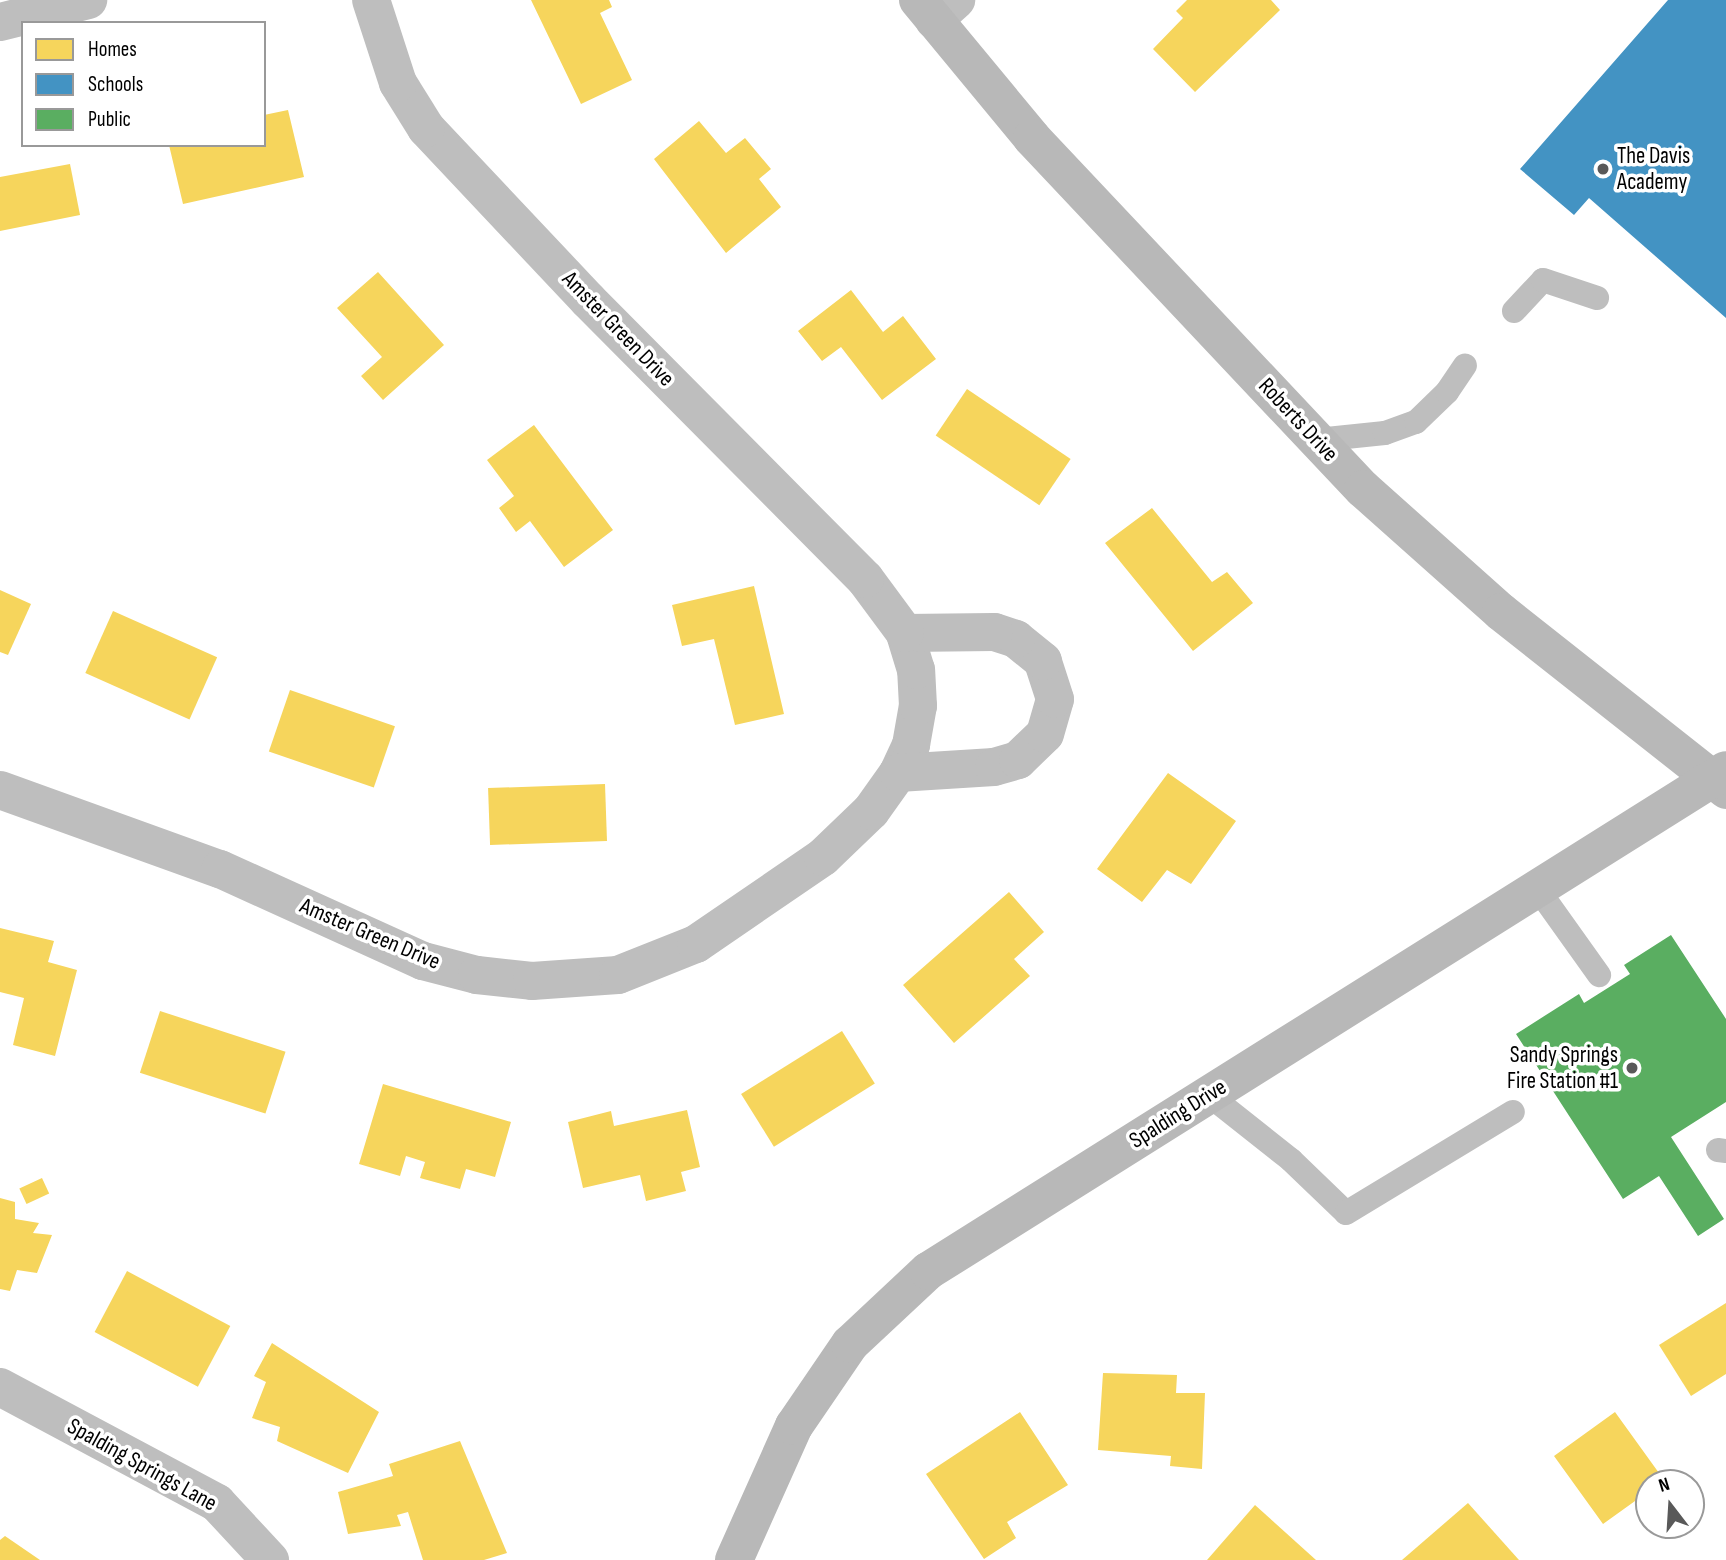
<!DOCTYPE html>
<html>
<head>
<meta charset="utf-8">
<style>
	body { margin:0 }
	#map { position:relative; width:1726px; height:1560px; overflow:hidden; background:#fff; font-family:"Sofia Sans Condensed",sans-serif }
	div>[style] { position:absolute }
	.homes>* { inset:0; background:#f6d55c; transform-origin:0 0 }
	.schools>* { inset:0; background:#4393c3 }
	.public>* { inset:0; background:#5aae61 }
	.lane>* { height:24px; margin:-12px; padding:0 12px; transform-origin:12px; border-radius:12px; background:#bebebe }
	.street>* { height:38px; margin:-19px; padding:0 19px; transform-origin:19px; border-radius:19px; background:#bebebe }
	.secondary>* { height:38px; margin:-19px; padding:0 19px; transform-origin:19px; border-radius:19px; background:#b8b8b8 }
	.dots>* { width:19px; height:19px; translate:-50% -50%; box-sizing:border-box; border:4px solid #fff; border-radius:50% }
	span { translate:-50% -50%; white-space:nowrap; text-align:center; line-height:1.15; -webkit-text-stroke:7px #fff; paint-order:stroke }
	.poi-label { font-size:23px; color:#000 }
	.left { translate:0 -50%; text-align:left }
	.right { translate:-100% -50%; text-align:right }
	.street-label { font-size:23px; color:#000 }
	.legend { position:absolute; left:21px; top:21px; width:245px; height:126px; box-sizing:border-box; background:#fff; border:2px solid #999; margin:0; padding:9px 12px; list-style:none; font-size:21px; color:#000 }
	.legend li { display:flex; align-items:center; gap:14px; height:35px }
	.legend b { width:35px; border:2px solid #999 }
	.north { position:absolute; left:1635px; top:1469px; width:70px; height:70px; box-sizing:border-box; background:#fff; border:2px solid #999; border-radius:50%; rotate:343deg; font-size:19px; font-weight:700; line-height:28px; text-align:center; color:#000 }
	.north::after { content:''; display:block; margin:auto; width:24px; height:32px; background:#595959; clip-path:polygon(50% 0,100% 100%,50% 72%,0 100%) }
</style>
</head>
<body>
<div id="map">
	<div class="homes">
		<div style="clip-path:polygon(531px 0,609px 0,612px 7px,600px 13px,632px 80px,581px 104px)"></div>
		<div style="clip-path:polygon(1187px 0,1271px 0,1280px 10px,1195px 92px,1153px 49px,1183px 18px,1176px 11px)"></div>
		<div style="clip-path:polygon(288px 110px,304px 177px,183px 204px,169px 145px,264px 145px,264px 115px)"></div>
		<div style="clip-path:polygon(699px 121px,726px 153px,745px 138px,771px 169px,759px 179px,781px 207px,726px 253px,654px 159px)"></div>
		<div style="clip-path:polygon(70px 164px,80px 215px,0 231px,0 177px)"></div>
		<div style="clip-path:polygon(378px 272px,444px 345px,383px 400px,361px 376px,382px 357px,337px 308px)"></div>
		<div style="clip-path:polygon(851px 290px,883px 332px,903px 316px,936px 359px,882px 400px,841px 347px,822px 361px,798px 331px)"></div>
		<div style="left:967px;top:389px;width:125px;height:56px;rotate:34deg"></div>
		<div style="clip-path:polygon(534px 425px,613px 530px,564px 567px,530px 521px,516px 532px,499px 508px,514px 496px,487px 460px)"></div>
		<div style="clip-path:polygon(1152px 508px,1212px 582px,1227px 572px,1253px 603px,1193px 651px,1105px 543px)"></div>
		<div style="clip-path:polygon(754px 586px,784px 714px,735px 725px,714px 639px,682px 646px,672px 605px)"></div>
		<div style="clip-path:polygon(0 590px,31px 604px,8px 655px,0 652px)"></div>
		<div style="left:113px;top:611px;width:114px;height:68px;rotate:24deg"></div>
		<div style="left:290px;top:690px;width:111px;height:65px;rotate:19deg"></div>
		<div style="clip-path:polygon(1168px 773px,1236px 821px,1191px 884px,1167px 870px,1142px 902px,1097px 869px)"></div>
		<div style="left:605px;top:784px;width:57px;height:117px;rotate:88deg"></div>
		<div style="clip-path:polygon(1009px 892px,1044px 932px,1014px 959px,1030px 976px,954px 1043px,903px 985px)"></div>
		<div style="clip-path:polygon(0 928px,54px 941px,48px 962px,77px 970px,55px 1056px,13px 1045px,24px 998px,0 992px)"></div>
		<div style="left:160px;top:1011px;width:132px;height:65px;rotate:18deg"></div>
		<div style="left:842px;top:1031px;width:62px;height:119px;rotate:58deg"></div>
		<div style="clip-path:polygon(383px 1084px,511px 1122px,495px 1177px,466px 1169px,460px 1189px,420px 1178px,425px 1162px,406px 1156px,400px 1176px,359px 1164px)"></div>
		<div style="clip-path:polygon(687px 1110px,700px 1167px,681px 1172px,686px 1191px,646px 1201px,640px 1175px,583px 1188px,568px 1122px,611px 1111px,614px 1126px)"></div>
		<div style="left:42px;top:1178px;width:17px;height:25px;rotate:65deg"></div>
		<div style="clip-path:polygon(0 1198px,15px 1202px,15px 1219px,39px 1223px,33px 1233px,52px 1235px,37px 1273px,17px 1270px,10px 1291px,0 1289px)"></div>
		<div style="left:127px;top:1271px;width:117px;height:69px;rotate:28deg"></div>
		<div style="clip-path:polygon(1726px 1303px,1726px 1374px,1691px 1396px,1659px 1345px)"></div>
		<div style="clip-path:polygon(272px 1343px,379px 1412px,348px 1473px,277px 1441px,280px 1427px,252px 1418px,266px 1382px,254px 1376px)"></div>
		<div style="clip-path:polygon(1103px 1373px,1177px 1375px,1176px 1393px,1205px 1393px,1202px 1469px,1170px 1466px,1171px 1456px,1098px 1450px)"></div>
		<div style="clip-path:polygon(1020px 1412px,1068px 1485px,1007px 1522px,1016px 1538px,984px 1559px,926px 1474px)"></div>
		<div style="clip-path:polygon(1615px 1412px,1664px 1480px,1649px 1483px,1649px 1491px,1603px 1524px,1554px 1456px)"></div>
		<div style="clip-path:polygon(460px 1441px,507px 1553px,484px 1560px,423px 1560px,408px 1512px,397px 1515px,401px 1526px,348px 1534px,338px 1492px,393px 1476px,389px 1464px)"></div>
		<div style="clip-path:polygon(1468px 1503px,1519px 1560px,1402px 1560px)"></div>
		<div style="clip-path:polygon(1255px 1505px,1316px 1560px,1207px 1560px)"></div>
		<div style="clip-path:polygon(5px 1536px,40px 1560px,0 1560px,0 1540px)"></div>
	</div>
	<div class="schools">
		<div style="clip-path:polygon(1668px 0,1726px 0,1726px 318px,1589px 198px,1574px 215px,1520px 169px)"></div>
	</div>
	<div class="public">
		<div style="clip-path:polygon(1671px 935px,1726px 1019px,1726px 1102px,1671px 1137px,1724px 1219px,1698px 1236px,1659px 1176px,1623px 1199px,1516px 1034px,1579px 994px,1584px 1003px,1630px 974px,1624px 965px)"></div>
	</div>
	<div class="lane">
		<div style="left:1514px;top:311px;width:42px;rotate:-46.9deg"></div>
		<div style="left:1543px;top:280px;width:57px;rotate:18.4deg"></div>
		<div style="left:1317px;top:440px;width:68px;rotate:-5.9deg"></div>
		<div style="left:1385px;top:433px;width:33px;rotate:-20deg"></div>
		<div style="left:1416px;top:422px;width:43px;rotate:-44.1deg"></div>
		<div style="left:1447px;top:392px;width:32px;rotate:-56deg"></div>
		<div style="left:1537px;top:888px;width:107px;rotate:54.5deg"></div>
		<div style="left:1209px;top:1095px;width:105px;rotate:38.4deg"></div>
		<div style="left:1291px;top:1160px;width:76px;rotate:43.9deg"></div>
		<div style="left:1346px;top:1213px;width:195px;rotate:-31.2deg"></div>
		<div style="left:1718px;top:1150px;width:8px;rotate:7deg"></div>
	</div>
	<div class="street">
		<div style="left:934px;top:20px;width:30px;rotate:-42deg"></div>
		<div style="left:0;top:22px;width:91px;rotate:-14deg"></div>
		<div style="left:898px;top:773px;width:31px;rotate:-65deg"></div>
		<div style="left:911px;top:745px;width:40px;rotate:-80deg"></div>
		<div style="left:918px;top:706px;width:36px;rotate:-93deg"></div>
		<div style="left:916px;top:670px;width:39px;rotate:-107deg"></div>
		<div style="left:0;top:790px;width:234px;rotate:19.8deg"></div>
		<div style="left:220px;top:869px;width:223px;rotate:24.4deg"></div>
		<div style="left:423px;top:961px;width:56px;rotate:14.5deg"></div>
		<div style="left:477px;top:975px;width:55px;rotate:6.2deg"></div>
		<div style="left:532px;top:981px;width:86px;rotate:-4deg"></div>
		<div style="left:618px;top:975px;width:84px;rotate:-21.7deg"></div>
		<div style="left:696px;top:944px;width:154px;rotate:-34.4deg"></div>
		<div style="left:823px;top:857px;width:66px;rotate:-43.8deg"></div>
		<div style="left:871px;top:811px;width:47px;rotate:-54.6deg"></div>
		<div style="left:898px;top:773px;width:96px;rotate:-3.6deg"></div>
		<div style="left:994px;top:767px;width:25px;rotate:-16deg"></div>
		<div style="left:1018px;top:760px;width:37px;rotate:-44deg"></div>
		<div style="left:1045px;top:734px;width:36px;rotate:-74deg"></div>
		<div style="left:1055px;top:699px;width:40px;rotate:-108deg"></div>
		<div style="left:1043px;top:661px;width:35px;rotate:-141deg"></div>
		<div style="left:1016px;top:639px;width:23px;rotate:-162deg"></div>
		<div style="left:994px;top:632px;width:89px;rotate:179.4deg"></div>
		<div style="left:905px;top:633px;width:67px;rotate:-126.5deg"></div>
		<div style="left:865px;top:579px;width:393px;rotate:-134.8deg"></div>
		<div style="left:588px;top:300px;width:236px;rotate:-133.3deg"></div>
		<div style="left:426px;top:128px;width:53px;rotate:-121.9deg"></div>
		<div style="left:398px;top:83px;width:87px;rotate:-108deg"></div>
		<div style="left:0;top:1387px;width:246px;rotate:28.1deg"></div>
		<div style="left:217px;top:1503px;width:78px;rotate:47.1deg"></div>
	</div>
	<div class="secondary">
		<div style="left:918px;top:0;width:179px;rotate:50.4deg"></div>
		<div style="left:1032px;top:138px;width:482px;rotate:46.7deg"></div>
		<div style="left:1363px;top:489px;width:185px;rotate:41.7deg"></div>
		<div style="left:1501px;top:612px;width:287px;rotate:38.3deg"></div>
		<div style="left:734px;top:1560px;width:147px;rotate:-65.9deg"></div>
		<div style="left:794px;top:1426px;width:99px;rotate:-55.7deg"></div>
		<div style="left:850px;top:1344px;width:107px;rotate:-43.1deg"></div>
		<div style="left:928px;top:1271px;width:942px;rotate:-32.12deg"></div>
	</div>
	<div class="dots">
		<div style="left:1603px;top:169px;background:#595959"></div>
		<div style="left:1632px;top:1068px;background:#595959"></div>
	</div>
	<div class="poi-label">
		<span class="left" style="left:1617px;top:169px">The Davis<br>Academy</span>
		<span class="right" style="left:1618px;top:1068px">Sandy Springs<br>Fire Station #1</span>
	</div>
	<div class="street-label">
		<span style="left:618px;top:329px;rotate:46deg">Amster Green Drive</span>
		<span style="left:1298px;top:420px;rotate:47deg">Roberts Drive</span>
		<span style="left:370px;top:934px;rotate:23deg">Amster Green Drive</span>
		<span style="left:1178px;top:1114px;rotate:-32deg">Spalding Drive</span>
		<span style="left:142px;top:1465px;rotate:29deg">Spalding Springs Lane</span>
	</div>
	<ul class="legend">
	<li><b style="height:19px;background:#f6d55c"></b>Homes</li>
	<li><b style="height:19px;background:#4393c3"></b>Schools</li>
	<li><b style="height:19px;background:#5aae61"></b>Public</li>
	</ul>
	<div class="north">N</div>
</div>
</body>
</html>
